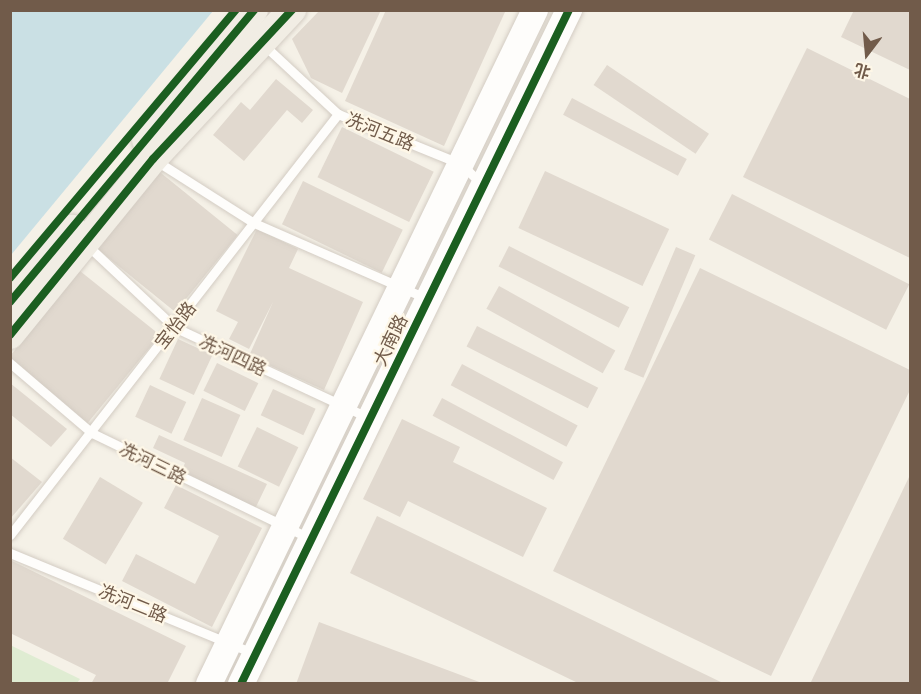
<!DOCTYPE html>
<html>
<head>
<meta charset="utf-8">
<style>
	body { margin:0 }
	#map { position:relative; width:921px; height:694px; overflow:hidden; background:#f5f1e7; font-family:"Exo 2","Noto Sans SC",sans-serif }
	div>[style] { position:absolute }
	.green>* { inset:0; background:#dfecd2 }
	.water>* { inset:0; background:#cae0e4 }
	.building>* { inset:0; background:#e1d9cf; transform-origin:0 0 }
	.roads { filter:drop-shadow(0 0 2px #d3ccc3) drop-shadow(0 0 2px #d3ccc3) }
	.lane>* { height:9px; margin:-4.5px; padding:0 4.5px; transform-origin:4.5px; border-radius:4.5px; background:#fefdfb }
	.secondary>* { height:26px; margin:-13px; padding:0 13px; transform-origin:13px; border-radius:13px; background:#fefdfb }
	.primary>* { height:28px; margin:-14px; padding:0 14px; transform-origin:14px; border-radius:14px; background:#f1ede4 }
	.cycleway>* { height:8px; margin:-4px; padding:0 4px; transform-origin:4px; border-radius:4px; background:#1b5e20 }
	span { translate:-50% -50%; white-space:nowrap; text-align:center; line-height:1.15; -webkit-text-stroke:4.5px #fef7e7; paint-order:stroke }
	.street-label { font-size:18px; color:#715b4a }
	.frame { position:absolute; inset:0; border:12px solid #715b4a; pointer-events:none }
	.north { position:absolute; left:837px; top:24px; width:60px; height:60px; -webkit-text-stroke:4px #fef7e7; paint-order:stroke; rotate:196deg; font-size:16px; font-weight:700; line-height:24px; text-align:center; color:#715b4a }
	.north::after { content:''; display:block; margin:auto; width:21px; height:27px; background:#715b4a; clip-path:polygon(50% 0,100% 100%,50% 72%,0 100%) }
</style>
</head>
<body>
<div id="map">
	<div class="green">
		<div style="clip-path:polygon(10px 645px,80px 679px,77px 683px,11px 683px)"></div>
	</div>
	<div class="water">
		<div style="clip-path:polygon(11px 10px,213px 11px,11px 255px,10px 11px)"></div>
	</div>
	<div class="building">
		<div style="clip-path:polygon(320px 10px,381px 10px,342px 93px,311px 78px,292px 39px)"></div>
		<div style="clip-path:polygon(386px 10px,505px 12px,444px 146px,345px 101px)"></div>
		<div style="clip-path:polygon(854px 10px,910px 10px,910px 70px,841px 37px)"></div>
		<div style="clip-path:polygon(807px 48px,910px 99px,910px 258px,743px 177px)"></div>
		<div style="left:607px;top:65px;width:123px;height:24px;rotate:34deg"></div>
		<div style="clip-path:polygon(276px 79px,313px 110px,302px 123px,287px 110px,244px 161px,213px 135px,241px 102px,250px 110px)"></div>
		<div style="left:572px;top:98px;width:130px;height:19px;rotate:28deg"></div>
		<div style="left:342px;top:127px;width:102px;height:56px;rotate:26deg"></div>
		<div style="left:156px;top:169px;width:105px;height:99px;rotate:39deg"></div>
		<div style="left:545px;top:171px;width:137px;height:63px;rotate:25deg"></div>
		<div style="left:303px;top:181px;width:111px;height:48px;rotate:26deg"></div>
		<div style="left:732px;top:194px;width:199px;height:51px;rotate:27deg"></div>
		<div style="clip-path:polygon(257px 229px,298px 249px,289px 268px,363px 302px,324px 390px,249px 356px,273px 302px,249px 349px,229px 339px,238px 322px,216px 311px)"></div>
		<div style="left:509px;top:246px;width:135px;height:23px;rotate:27deg"></div>
		<div style="left:676px;top:247px;width:21px;height:133px;rotate:23deg"></div>
		<div style="clip-path:polygon(700px 268px,910px 370px,910px 390px,771px 676px,553px 571px)"></div>
		<div style="clip-path:polygon(80px 271px,160px 335px,86px 425px,10px 363px,10px 356px)"></div>
		<div style="left:499px;top:286px;width:133px;height:26px;rotate:29deg"></div>
		<div style="left:477px;top:326px;width:136px;height:23px;rotate:27deg"></div>
		<div style="left:178px;top:339px;width:38px;height:44px;rotate:25deg"></div>
		<div style="left:217px;top:363px;width:46px;height:31px;rotate:26deg"></div>
		<div style="left:462px;top:364px;width:131px;height:24px;rotate:28deg"></div>
		<div style="clip-path:polygon(10px 383px,67px 429px,51px 447px,10px 414px)"></div>
		<div style="left:150px;top:385px;width:40px;height:35px;rotate:25deg"></div>
		<div style="left:273px;top:389px;width:47px;height:29px;rotate:25deg"></div>
		<div style="left:202px;top:398px;width:42px;height:46px;rotate:24deg"></div>
		<div style="left:442px;top:398px;width:137px;height:20px;rotate:28deg"></div>
		<div style="clip-path:polygon(402px 419px,460px 447px,453px 462px,547px 508px,523px 557px,408px 501px,400px 517px,363px 499px)"></div>
		<div style="left:257px;top:427px;width:46px;height:44px;rotate:26deg"></div>
		<div style="clip-path:polygon(159px 435px,267px 484px,254px 511px,179px 476px,185px 463px,153px 448px)"></div>
		<div style="clip-path:polygon(10px 457px,42px 482px,10px 519px)"></div>
		<div style="clip-path:polygon(910px 475px,910px 684px,810px 684px)"></div>
		<div style="left:100px;top:477px;width:50px;height:72px;rotate:31deg"></div>
		<div style="clip-path:polygon(176px 485px,262px 528px,212px 627px,122px 581px,136px 554px,195px 584px,219px 536px,164px 508px)"></div>
		<div style="clip-path:polygon(377px 516px,725px 684px,580px 684px,350px 573px)"></div>
		<div style="clip-path:polygon(10px 560px,186px 646px,167px 684px,91px 684px,96px 675px,10px 633px)"></div>
		<div style="clip-path:polygon(319px 622px,482px 683px,481px 684px,296px 684px)"></div>
	</div>
	<div class="roads">
		<div class="lane">
			<div style="left:264px;top:45px;width:101px;rotate:43deg"></div>
			<div style="left:338px;top:114px;width:133px;rotate:22.1deg"></div>
			<div style="left:461px;top:164px;width:28px;rotate:44deg"></div>
			<div style="left:155px;top:160px;width:117px;rotate:32.5deg"></div>
			<div style="left:254px;top:223px;width:190px;rotate:23.6deg"></div>
			<div style="left:86px;top:244px;width:121px;rotate:43.3deg"></div>
			<div style="left:174px;top:327px;width:213px;rotate:25deg"></div>
			<div style="left:10px;top:363px;width:108px;rotate:40.5deg"></div>
			<div style="left:92px;top:433px;width:241px;rotate:25.8deg"></div>
			<div style="left:10px;top:535px;width:534px;rotate:-52.08deg"></div>
			<div style="left:10px;top:553px;width:263px;rotate:22.4deg"></div>
		</div>
		<div class="secondary">
			<div style="left:209px;top:684px;width:749px;rotate:-64.19deg"></div>
			<div style="left:241px;top:684px;width:750px;rotate:-64.05deg"></div>
		</div>
		<div class="primary">
			<div style="left:146px;top:140px;width:169px;rotate:-50.3deg"></div>
			<div style="left:10px;top:302px;width:96px;rotate:-49.7deg"></div>
			<div style="left:10px;top:335px;width:227px;rotate:-50.9deg"></div>
			<div style="left:153px;top:159px;width:204px;rotate:-47deg"></div>
		</div>
	</div>
	<div class="cycleway">
		<div style="left:10px;top:278px;width:351px;rotate:-49.9deg"></div>
		<div style="left:10px;top:302px;width:381px;rotate:-50.1deg"></div>
		<div style="left:10px;top:335px;width:227px;rotate:-50.9deg"></div>
		<div style="left:153px;top:159px;width:204px;rotate:-47deg"></div>
		<div style="left:241px;top:684px;width:750px;rotate:-64.05deg"></div>
	</div>
	<div class="street-label">
		<span style="left:380px;top:131px;rotate:22deg">冼河五路</span>
		<span style="left:175px;top:325px;rotate:-52deg">宝怡路</span>
		<span style="left:390px;top:340px;rotate:-64deg">大南路</span>
		<span style="left:233px;top:355px;rotate:25deg">冼河四路</span>
		<span style="left:153px;top:463px;rotate:26deg">冼河三路</span>
		<span style="left:133px;top:603px;rotate:22deg">冼河二路</span>
	</div>
	<div class="frame"></div>
	<div class="north">北</div>
</div>
</body>
</html>
